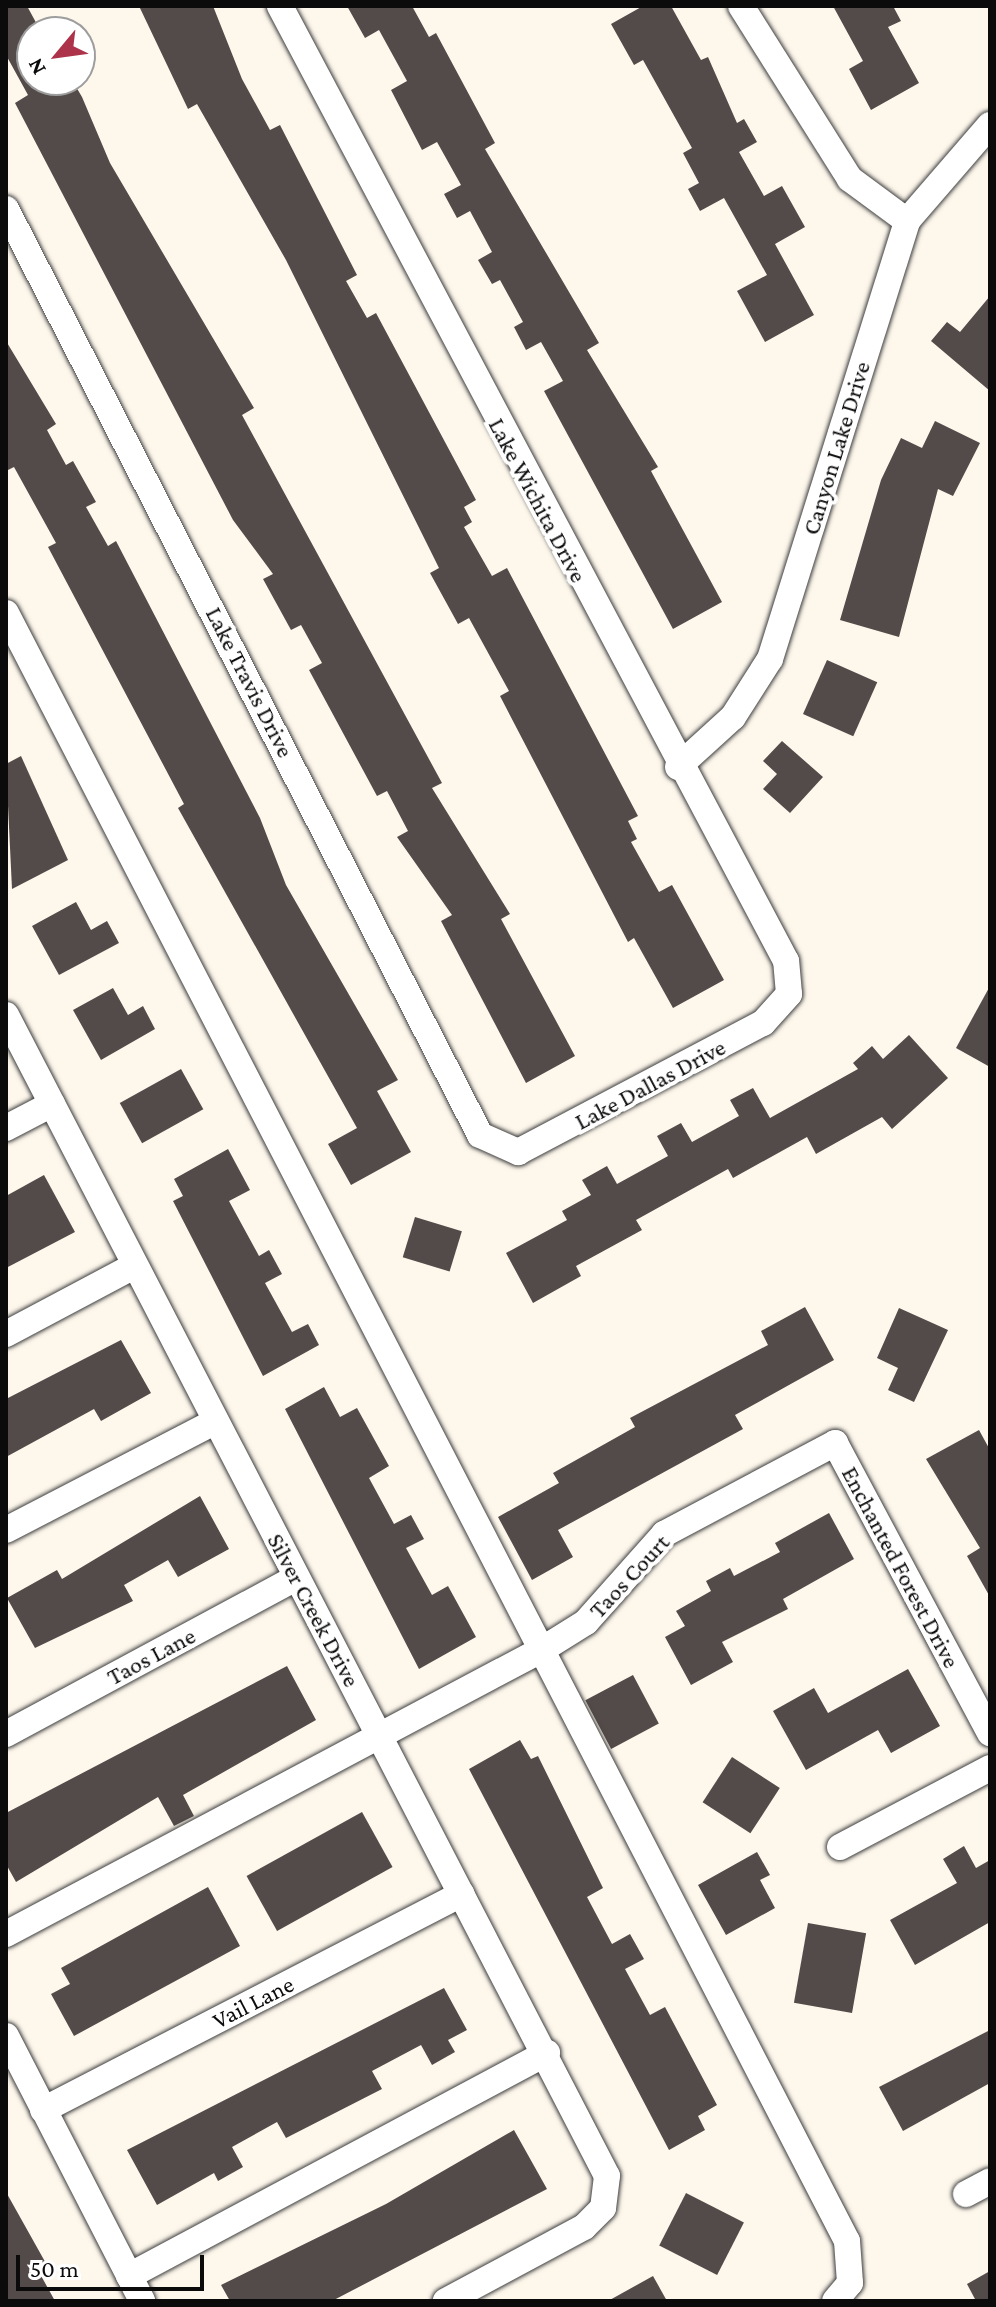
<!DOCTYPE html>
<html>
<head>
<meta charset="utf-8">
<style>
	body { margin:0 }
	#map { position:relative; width:996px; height:2307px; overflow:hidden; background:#fdf7ec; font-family:"Crimson Pro",serif }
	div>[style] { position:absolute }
	.building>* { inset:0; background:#534b49; transform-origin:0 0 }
	.roads { filter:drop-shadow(0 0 2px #3e3e3e) drop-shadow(0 0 2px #3e3e3e) }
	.minor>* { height:26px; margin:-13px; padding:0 13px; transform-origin:13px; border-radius:13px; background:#fff }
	span { translate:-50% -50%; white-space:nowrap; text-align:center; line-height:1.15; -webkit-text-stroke:8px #fff; paint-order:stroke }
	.street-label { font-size:24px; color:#0b0b0b }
	.frame { position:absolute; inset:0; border:8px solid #0b0b0b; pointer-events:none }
	.north { position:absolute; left:16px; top:16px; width:80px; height:80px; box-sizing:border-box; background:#fff; border:2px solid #9d9d9d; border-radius:50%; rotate:241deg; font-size:22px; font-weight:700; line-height:32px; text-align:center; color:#0b0b0b }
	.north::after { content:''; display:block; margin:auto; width:28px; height:36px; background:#ac334a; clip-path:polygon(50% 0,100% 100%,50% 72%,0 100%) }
	.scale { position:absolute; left:16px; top:2255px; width:188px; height:36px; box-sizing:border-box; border:4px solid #0b0b0b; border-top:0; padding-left:10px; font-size:24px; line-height:28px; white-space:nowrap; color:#0b0b0b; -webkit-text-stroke:6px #fff; paint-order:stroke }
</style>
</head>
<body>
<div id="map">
	<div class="building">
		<div style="clip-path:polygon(6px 6px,27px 6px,39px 28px,32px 31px,32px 80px,72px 80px,82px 97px,110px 163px,254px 408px,242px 415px,442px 783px,432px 788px,510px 914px,501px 919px,575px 1056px,526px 1083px,441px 921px,452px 915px,397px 837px,408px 831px,387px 791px,377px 796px,309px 670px,322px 663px,301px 625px,291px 630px,263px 579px,273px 574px,233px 520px,15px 103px,28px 95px,6px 55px)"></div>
		<div style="clip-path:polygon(139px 6px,213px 6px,242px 79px,270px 130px,280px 125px,357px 275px,346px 281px,367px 318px,376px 313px,476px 500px,464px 507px,472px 522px,464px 527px,492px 576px,507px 568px,638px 816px,628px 821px,637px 839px,631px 842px,659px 892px,672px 885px,724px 980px,673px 1008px,634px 938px,628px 942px,500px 696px,509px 691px,469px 618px,458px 624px,430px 573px,439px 568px,286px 260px,197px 104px,188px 109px)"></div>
		<div style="clip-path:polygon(347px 6px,412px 6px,429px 37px,436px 33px,495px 143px,485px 149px,599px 343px,587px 350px,658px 467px,651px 471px,722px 602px,673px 629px,544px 391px,563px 381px,541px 342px,526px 350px,514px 327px,523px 322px,500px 280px,492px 284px,478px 260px,492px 252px,470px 211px,457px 218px,444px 194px,461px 185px,437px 142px,422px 150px,391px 90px,407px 81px,379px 30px,365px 38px)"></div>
		<div style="clip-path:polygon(643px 6px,671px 6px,701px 60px,708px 57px,737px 123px,744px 119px,757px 142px,739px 152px,764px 196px,782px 186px,805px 227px,775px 244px,814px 315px,765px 342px,737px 291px,767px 275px,724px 198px,700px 211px,688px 189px,699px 183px,683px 153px,692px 148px,643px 60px,634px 65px,611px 24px)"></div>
		<div style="clip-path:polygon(833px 6px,893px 6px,901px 21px,888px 27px,919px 83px,871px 110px,849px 69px,863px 61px)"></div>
		<div style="clip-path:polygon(990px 296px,990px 391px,931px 341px,947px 322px,960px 332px)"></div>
		<div style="clip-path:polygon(6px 341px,56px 424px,47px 430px,66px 465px,73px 461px,96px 502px,86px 507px,108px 546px,116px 541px,260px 818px,286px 885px,398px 1080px,377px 1091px,411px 1152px,351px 1185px,328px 1144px,357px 1128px,178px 808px,184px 804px,48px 547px,56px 543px,14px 467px,6px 471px)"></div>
		<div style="clip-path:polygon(935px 421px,980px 443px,953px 496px,938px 489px,899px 637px,840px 620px,881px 480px,901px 438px,922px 448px)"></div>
		<div style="left:827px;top:660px;width:55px;height:59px;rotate:24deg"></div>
		<div style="clip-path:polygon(782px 741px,823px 777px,790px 813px,763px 789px,777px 774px,763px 761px)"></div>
		<div style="clip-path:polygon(21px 756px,68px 860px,12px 889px,6px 764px)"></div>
		<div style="clip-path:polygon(76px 902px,91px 930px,107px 921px,119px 943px,59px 975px,32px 926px)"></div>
		<div style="clip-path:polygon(990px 986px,990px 1067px,956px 1048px)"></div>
		<div style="clip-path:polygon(113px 988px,128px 1015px,143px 1006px,155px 1029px,101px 1060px,73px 1010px)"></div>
		<div style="clip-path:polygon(909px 1035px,948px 1078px,892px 1129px,882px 1117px,816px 1154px,807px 1137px,733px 1178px,728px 1169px,636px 1220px,642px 1230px,576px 1266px,581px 1276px,533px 1303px,506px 1253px,567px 1220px,562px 1211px,591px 1195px,582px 1180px,607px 1166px,617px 1184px,668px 1156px,657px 1136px,681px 1123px,692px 1142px,739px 1116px,730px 1100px,753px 1088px,770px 1118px,858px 1069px,853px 1063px,872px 1046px,883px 1059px)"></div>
		<div style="left:181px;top:1069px;width:46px;height:70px;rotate:61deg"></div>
		<div style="clip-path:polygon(228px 1149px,250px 1190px,229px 1201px,259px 1256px,269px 1250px,282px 1274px,265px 1283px,292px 1332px,308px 1324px,319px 1345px,263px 1376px,173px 1201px,183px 1196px,174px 1179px)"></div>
		<div style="clip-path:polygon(44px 1175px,75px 1232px,6px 1268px,6px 1196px)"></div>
		<div style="left:415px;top:1217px;width:49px;height:42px;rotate:17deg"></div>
		<div style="clip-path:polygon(805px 1307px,834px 1360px,735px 1415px,743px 1429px,558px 1530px,573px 1557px,532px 1580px,498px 1517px,559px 1483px,553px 1473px,635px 1427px,630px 1418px,768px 1345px,761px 1331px)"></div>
		<div style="clip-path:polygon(899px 1308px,948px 1330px,914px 1402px,888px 1390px,898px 1368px,877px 1358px)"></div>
		<div style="clip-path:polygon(121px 1340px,151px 1393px,101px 1421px,94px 1409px,6px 1457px,6px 1399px)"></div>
		<div style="clip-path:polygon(324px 1387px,340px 1417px,357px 1408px,389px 1466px,369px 1478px,394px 1524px,411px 1515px,424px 1539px,406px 1548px,432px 1595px,448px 1586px,476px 1637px,419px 1669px,285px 1409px)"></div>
		<div style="clip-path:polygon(979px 1430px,990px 1450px,990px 1597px,967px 1556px,980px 1548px,926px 1459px)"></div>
		<div style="clip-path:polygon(200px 1496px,229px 1549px,178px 1577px,168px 1560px,124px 1585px,133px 1601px,35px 1648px,7px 1598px,57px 1570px,62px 1579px)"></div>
		<div style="clip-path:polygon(829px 1513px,854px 1559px,783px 1599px,788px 1609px,722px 1642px,733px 1662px,691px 1685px,665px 1637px,685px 1626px,676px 1611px,711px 1591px,706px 1581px,730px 1568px,734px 1576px,780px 1552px,775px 1543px)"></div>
		<div style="clip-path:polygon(287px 1666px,316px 1720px,183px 1795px,194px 1816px,174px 1826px,158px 1797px,16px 1882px,6px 1864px,6px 1813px)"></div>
		<div style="clip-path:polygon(908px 1669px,940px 1726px,891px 1753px,878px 1730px,806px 1770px,773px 1711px,814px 1688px,828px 1713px)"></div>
		<div style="left:633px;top:1675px;width:55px;height:54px;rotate:62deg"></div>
		<div style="clip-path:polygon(520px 1740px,531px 1759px,538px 1756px,603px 1888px,587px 1897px,612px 1944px,630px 1934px,644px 1959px,625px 1969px,650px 2015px,665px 2007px,717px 2105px,698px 2116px,705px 2130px,669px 2150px,469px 1769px)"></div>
		<div style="left:732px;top:1757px;width:57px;height:54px;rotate:33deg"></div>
		<div style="left:362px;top:1812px;width:63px;height:132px;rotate:61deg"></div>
		<div style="clip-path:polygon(964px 1846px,976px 1868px,990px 1860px,990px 1922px,915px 1965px,890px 1920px,957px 1883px,943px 1859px)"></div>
		<div style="clip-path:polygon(757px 1852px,770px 1875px,760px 1880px,775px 1908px,726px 1935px,698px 1885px)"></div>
		<div style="clip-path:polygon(208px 1887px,240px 1946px,74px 2036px,51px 1994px,70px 1984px,61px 1968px)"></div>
		<div style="left:808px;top:1923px;width:59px;height:81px;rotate:10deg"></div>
		<div style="clip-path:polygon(444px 1988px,467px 2030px,448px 2040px,455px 2052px,432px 2065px,421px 2045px,372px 2071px,382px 2089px,286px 2138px,277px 2122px,232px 2147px,243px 2167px,218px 2181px,214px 2173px,157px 2205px,127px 2150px)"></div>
		<div style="clip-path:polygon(990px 2030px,990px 2083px,903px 2131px,879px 2087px)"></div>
		<div style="clip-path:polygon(514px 2130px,547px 2189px,332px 2301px,230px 2301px,221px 2285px,386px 2204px)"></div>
		<div style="clip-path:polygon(6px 2192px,48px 2267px,39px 2272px,55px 2301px,6px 2301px)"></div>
		<div style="left:686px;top:2193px;width:65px;height:59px;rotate:27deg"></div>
		<div style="clip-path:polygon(990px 2271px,990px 2301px,976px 2301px,967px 2284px)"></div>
		<div style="clip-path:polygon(653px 2276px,667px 2301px,608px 2301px)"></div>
	</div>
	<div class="roads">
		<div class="minor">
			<div style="left:741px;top:6px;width:204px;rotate:57.8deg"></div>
			<div style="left:850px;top:179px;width:71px;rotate:36.4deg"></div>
			<div style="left:6px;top:209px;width:1040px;rotate:62.89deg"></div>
			<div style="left:480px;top:1135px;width:42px;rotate:24.1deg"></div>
			<div style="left:518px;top:1152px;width:277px;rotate:-27.8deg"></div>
			<div style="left:763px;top:1023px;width:39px;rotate:-48deg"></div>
			<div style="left:789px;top:994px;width:33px;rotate:-95deg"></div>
			<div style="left:786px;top:961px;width:1081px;rotate:-117.92deg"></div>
			<div style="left:6px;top:613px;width:1832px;rotate:62.68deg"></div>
			<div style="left:847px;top:2241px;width:42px;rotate:85.9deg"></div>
			<div style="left:850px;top:2283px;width:23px;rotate:130deg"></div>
			<div style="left:678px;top:767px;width:74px;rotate:-42.3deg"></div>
			<div style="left:733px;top:717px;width:69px;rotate:-57.5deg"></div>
			<div style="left:770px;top:659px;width:459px;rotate:-72.6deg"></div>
			<div style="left:907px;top:221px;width:127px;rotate:-49.2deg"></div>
			<div style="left:6px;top:1015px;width:1307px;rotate:62.63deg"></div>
			<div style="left:607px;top:2176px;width:32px;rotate:97deg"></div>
			<div style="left:603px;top:2208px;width:27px;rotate:135deg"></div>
			<div style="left:584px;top:2227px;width:157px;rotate:151.8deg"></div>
			<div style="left:6px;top:1128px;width:52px;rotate:-27.6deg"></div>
			<div style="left:6px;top:1334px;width:145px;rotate:-28deg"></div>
			<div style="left:6px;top:1530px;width:234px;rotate:-27.4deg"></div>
			<div style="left:6px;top:1734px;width:329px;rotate:-28.3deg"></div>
			<div style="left:840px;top:1847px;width:170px;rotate:-27.8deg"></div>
			<div style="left:6px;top:1934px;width:608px;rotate:-27.96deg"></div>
			<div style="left:543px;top:1649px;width:51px;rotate:-32.1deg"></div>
			<div style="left:586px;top:1622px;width:118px;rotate:-48.4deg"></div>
			<div style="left:664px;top:1534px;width:194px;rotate:-28deg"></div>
			<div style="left:835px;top:1443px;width:329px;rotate:61.9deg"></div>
			<div style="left:6px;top:2036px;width:298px;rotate:62.8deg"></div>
			<div style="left:43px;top:2110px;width:471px;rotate:-27.3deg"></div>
			<div style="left:966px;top:2194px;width:27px;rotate:-28deg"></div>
			<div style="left:129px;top:2276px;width:474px;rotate:-28.1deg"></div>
		</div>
	</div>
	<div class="street-label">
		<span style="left:836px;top:448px;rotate:-73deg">Canyon Lake Drive</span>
		<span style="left:538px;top:500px;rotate:62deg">Lake Wichita Drive</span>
		<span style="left:250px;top:682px;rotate:63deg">Lake Travis Drive</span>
		<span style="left:650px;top:1084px;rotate:-28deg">Lake Dallas Drive</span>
		<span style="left:901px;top:1567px;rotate:62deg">Enchanted Forest Drive</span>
		<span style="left:629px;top:1576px;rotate:-47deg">Taos Court</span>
		<span style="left:314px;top:1610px;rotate:62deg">Silver Creek Drive</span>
		<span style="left:151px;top:1656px;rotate:-28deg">Taos Lane</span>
		<span style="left:253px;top:2002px;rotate:-27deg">Vail Lane</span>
	</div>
	<div class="frame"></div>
	<div class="north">N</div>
	<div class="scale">50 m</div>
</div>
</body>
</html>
